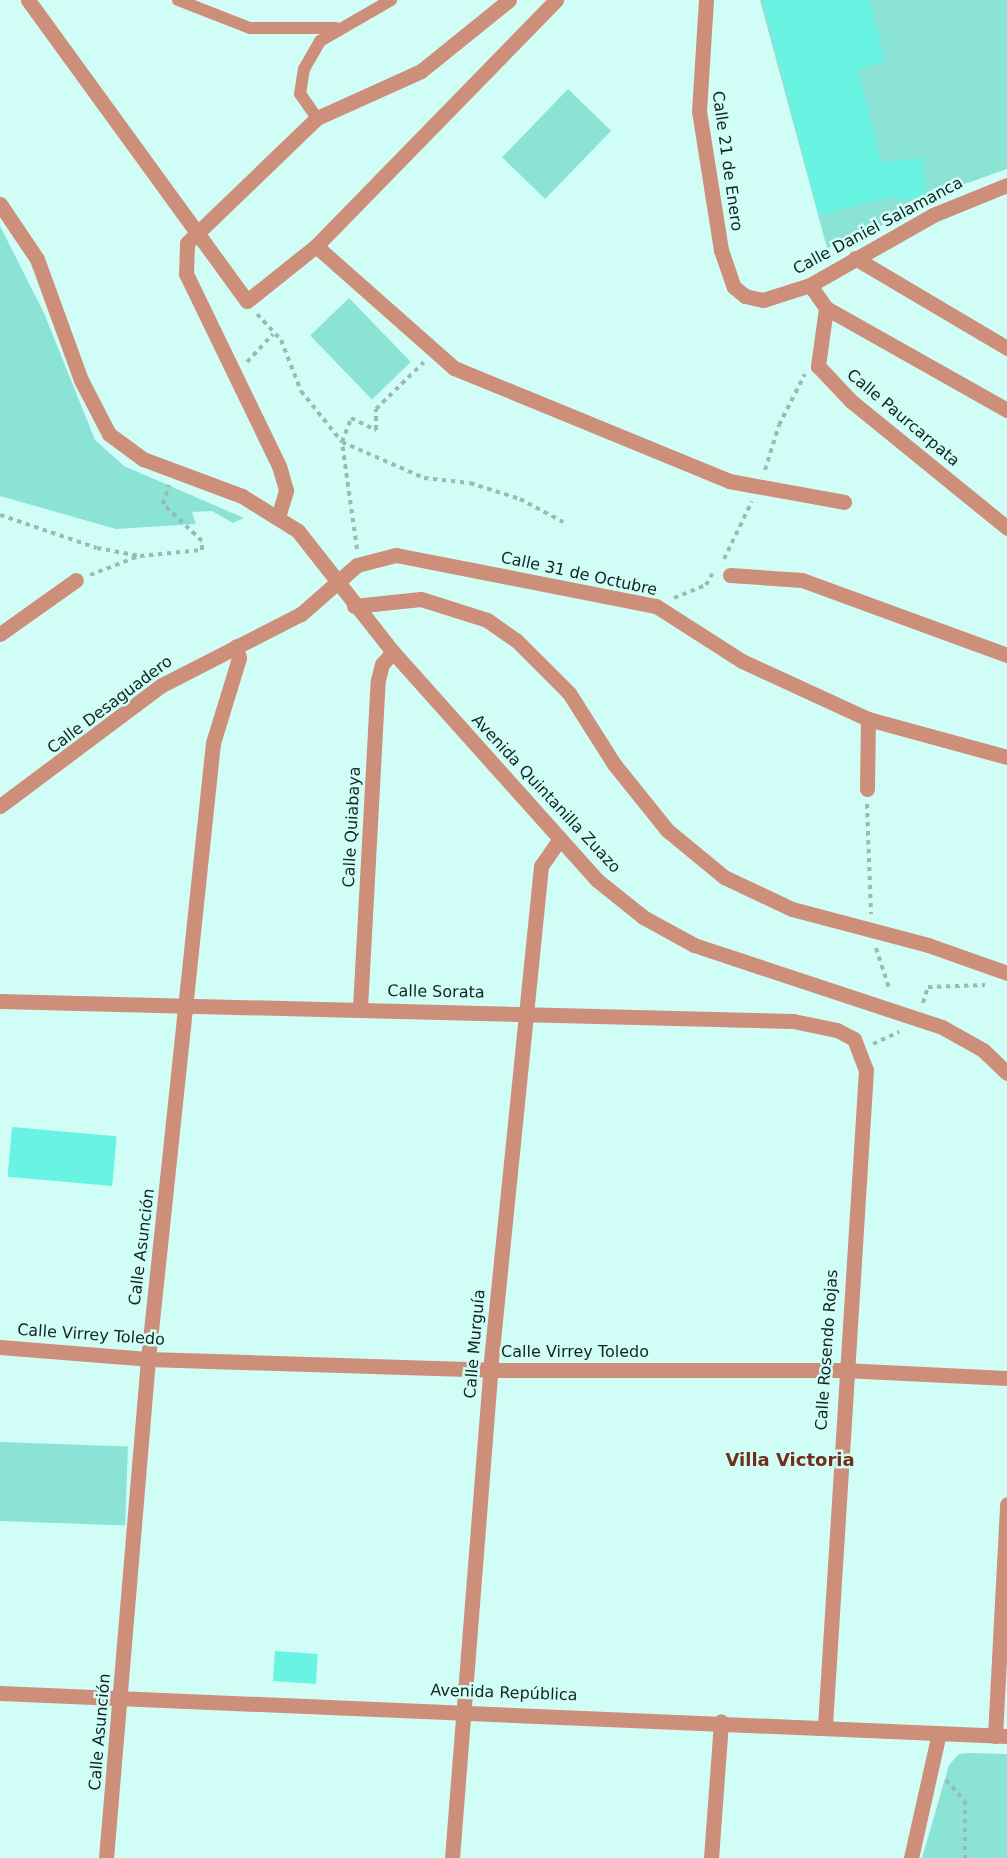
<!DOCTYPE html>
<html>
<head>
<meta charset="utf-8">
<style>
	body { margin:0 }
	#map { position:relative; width:1007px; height:1858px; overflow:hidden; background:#d0fef6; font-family:"DejaVu Sans",sans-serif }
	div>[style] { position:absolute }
	.green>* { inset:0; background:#8be3d6; transform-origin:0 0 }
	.building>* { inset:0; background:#68f3e2; transform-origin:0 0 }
	.path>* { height:4px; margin-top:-2px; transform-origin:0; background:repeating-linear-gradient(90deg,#97bcb6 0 4.5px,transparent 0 9px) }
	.service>* { height:12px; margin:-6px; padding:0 6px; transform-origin:6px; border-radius:6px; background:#cd8e7a }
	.minor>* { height:15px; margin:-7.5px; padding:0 7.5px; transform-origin:7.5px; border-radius:7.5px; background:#cd8e7a }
	.tertiary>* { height:15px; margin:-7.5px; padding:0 7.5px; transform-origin:7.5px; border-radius:7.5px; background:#cd8e7a }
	span { translate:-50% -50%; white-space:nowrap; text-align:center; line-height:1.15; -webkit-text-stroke:5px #d0fef6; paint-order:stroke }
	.street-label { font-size:16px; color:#122421 }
	.neighbourhood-label { font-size:18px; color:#712f19; font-weight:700 }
</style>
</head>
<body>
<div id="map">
	<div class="green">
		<div style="clip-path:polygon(760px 0,1007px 0,1007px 169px,928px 197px,868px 234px,827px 248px)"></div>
		<div style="left:568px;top:89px;width:60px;height:95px;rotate:44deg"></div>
		<div style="clip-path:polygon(0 226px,44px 313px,95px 440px,124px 466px,244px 518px,233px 523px,212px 511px,192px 512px,196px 524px,116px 529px,0 496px)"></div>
		<div style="left:349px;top:298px;width:89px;height:54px;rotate:46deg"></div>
		<div style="left:0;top:1442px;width:128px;height:79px;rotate:2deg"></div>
		<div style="clip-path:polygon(970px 1753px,1007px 1754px,1007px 1858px,922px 1858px,949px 1765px,959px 1754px)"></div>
	</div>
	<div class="building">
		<div style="clip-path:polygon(763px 0,870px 0,885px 62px,858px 69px,881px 162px,922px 158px,926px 197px,898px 200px,897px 196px,819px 215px)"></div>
		<div style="left:12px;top:1127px;width:105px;height:50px;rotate:5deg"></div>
		<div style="left:275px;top:1651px;width:43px;height:30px;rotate:4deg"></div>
	</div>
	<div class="path">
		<div style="left:257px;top:314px;width:35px;rotate:47deg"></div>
		<div style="left:281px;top:340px;width:55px;rotate:68.6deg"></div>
		<div style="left:301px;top:391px;width:65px;rotate:51.2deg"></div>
		<div style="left:342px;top:442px;width:90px;rotate:23.7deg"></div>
		<div style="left:424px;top:478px;width:46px;rotate:6.2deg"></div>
		<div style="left:470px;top:483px;width:52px;rotate:17.7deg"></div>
		<div style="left:520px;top:499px;width:49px;rotate:28.1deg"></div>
		<div style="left:247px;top:362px;width:38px;rotate:-47deg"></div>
		<div style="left:765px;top:470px;width:47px;rotate:-72.7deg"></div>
		<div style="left:779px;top:425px;width:57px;rotate:-63deg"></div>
		<div style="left:0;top:515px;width:102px;rotate:18.8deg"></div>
		<div style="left:97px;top:548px;width:44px;rotate:10.5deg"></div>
		<div style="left:140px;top:556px;width:62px;rotate:-5.5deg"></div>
		<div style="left:202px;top:550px;width:9px;rotate:-90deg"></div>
		<div style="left:202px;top:541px;width:54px;rotate:-136.5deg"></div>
		<div style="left:163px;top:504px;width:20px;rotate:-72deg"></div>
		<div style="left:357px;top:549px;width:108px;rotate:-98deg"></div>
		<div style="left:342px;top:442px;width:26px;rotate:-69deg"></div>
		<div style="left:351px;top:418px;width:28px;rotate:26deg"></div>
		<div style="left:376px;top:430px;width:21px;rotate:-90deg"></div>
		<div style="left:376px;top:409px;width:67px;rotate:-44.4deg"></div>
		<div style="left:724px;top:559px;width:64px;rotate:-64.2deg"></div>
		<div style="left:90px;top:575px;width:53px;rotate:-21.2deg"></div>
		<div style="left:674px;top:598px;width:35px;rotate:-22deg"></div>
		<div style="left:706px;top:585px;width:13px;rotate:-61deg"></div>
		<div style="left:867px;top:804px;width:110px;rotate:87.9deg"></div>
		<div style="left:876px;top:948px;width:45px;rotate:72deg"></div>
		<div style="left:923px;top:1003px;width:17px;rotate:-73deg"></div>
		<div style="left:928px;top:987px;width:57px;rotate:-2deg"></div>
		<div style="left:873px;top:1044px;width:29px;rotate:-25deg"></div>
		<div style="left:946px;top:1780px;width:28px;rotate:48deg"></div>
		<div style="left:965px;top:1801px;width:57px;rotate:90deg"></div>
	</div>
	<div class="service">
		<div style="left:178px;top:0;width:77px;rotate:21.3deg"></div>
		<div style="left:250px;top:28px;width:86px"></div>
		<div style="left:317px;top:118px;width:29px;rotate:-125deg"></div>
		<div style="left:300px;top:94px;width:25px;rotate:-81deg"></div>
		<div style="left:304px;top:69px;width:32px;rotate:-60deg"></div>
		<div style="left:320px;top:41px;width:82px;rotate:-30deg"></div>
	</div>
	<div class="minor">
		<div style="left:28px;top:0;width:372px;rotate:54deg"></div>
		<div style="left:247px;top:301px;width:88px;rotate:-38.6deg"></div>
		<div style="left:316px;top:246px;width:344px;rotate:-45.7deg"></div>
		<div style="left:706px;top:0;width:111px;rotate:93.6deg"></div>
		<div style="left:699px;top:111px;width:141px;rotate:81deg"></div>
		<div style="left:721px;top:250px;width:39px;rotate:71deg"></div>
		<div style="left:734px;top:287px;width:14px;rotate:39deg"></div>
		<div style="left:745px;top:296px;width:18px;rotate:13deg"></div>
		<div style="left:763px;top:300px;width:49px;rotate:-17.7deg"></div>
		<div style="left:810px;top:285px;width:142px;rotate:-29.6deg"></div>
		<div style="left:933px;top:215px;width:80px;rotate:-22.1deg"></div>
		<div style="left:316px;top:246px;width:184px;rotate:41.5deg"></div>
		<div style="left:454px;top:368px;width:297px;rotate:22.3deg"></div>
		<div style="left:729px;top:481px;width:117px;rotate:10.3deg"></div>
		<div style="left:855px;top:258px;width:177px;rotate:30.6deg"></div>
		<div style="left:810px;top:285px;width:28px;rotate:55deg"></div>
		<div style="left:826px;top:308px;width:59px;rotate:97.9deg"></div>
		<div style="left:818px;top:366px;width:48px;rotate:46.7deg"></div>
		<div style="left:851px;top:401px;width:201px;rotate:39.1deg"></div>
		<div style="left:826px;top:308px;width:208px;rotate:29.4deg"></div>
		<div style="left:278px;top:517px;width:28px;rotate:-73deg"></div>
		<div style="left:286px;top:490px;width:25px;rotate:-106deg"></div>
		<div style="left:279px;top:466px;width:213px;rotate:-115.8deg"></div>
		<div style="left:186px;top:274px;width:31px;rotate:-88deg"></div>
		<div style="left:187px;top:243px;width:180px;rotate:-43.9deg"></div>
		<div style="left:317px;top:118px;width:114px;rotate:-24.3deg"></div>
		<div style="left:421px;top:71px;width:113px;rotate:-38.9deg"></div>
		<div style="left:730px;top:575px;width:72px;rotate:4deg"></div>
		<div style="left:802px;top:580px;width:218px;rotate:20.1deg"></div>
		<div style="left:354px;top:606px;width:67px;rotate:-6deg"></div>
		<div style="left:421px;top:599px;width:69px;rotate:17.7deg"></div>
		<div style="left:487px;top:620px;width:35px;rotate:35deg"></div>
		<div style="left:516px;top:640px;width:75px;rotate:45deg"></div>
		<div style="left:569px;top:693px;width:84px;rotate:57.6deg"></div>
		<div style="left:614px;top:764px;width:85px;rotate:51.2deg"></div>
		<div style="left:667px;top:830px;width:74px;rotate:39.5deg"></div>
		<div style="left:724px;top:877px;width:75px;rotate:25.2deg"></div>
		<div style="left:792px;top:909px;width:141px;rotate:14.8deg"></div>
		<div style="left:928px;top:945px;width:84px;rotate:19.5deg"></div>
		<div style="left:0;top:634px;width:93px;rotate:-35.4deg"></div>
		<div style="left:867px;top:789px;width:70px;rotate:-89.2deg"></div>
		<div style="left:0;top:806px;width:202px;rotate:-36.8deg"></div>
		<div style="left:162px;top:685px;width:156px;rotate:-27.1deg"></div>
		<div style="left:301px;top:614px;width:74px;rotate:-41.2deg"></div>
		<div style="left:357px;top:565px;width:40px;rotate:-14.4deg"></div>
		<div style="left:396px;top:555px;width:265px;rotate:11.1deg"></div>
		<div style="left:656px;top:606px;width:102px;rotate:32.6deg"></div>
		<div style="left:742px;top:661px;width:139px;rotate:24.7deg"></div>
		<div style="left:868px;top:719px;width:144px;rotate:15.3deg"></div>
		<div style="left:0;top:1001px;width:793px;rotate:1.44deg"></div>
		<div style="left:793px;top:1021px;width:45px;rotate:11.6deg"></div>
		<div style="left:837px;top:1030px;width:19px;rotate:28deg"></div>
		<div style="left:854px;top:1039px;width:33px;rotate:69deg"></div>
		<div style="left:866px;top:1070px;width:657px;rotate:93.58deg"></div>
		<div style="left:360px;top:1008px;width:328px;rotate:-86.9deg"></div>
		<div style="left:378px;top:680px;width:16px;rotate:-76deg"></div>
		<div style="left:382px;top:664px;width:16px;rotate:-47deg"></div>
		<div style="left:0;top:1347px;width:148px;rotate:4.6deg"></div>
		<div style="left:148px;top:1359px;width:342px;rotate:1.8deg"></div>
		<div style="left:490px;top:1370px;width:353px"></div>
		<div style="left:843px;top:1370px;width:164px;rotate:2.8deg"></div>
		<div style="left:0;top:1693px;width:1008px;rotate:2.45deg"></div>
		<div style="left:995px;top:1736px;width:232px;rotate:-87deg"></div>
		<div style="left:106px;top:1858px;width:501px;rotate:-85.19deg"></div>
		<div style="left:148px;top:1359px;width:619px;rotate:-83.98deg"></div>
		<div style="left:213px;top:743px;width:89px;rotate:-73deg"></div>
		<div style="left:239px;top:658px;width:12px;rotate:-104deg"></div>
		<div style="left:452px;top:1858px;width:489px;rotate:-85.5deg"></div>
		<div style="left:490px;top:1370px;width:507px;rotate:-84.22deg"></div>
		<div style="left:541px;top:866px;width:32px;rotate:-55deg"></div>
		<div style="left:711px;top:1858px;width:137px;rotate:-85.8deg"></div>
		<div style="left:911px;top:1858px;width:128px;rotate:-77.4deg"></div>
	</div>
	<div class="tertiary">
		<div style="left:0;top:204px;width:66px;rotate:56.1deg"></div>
		<div style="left:37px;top:259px;width:129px;rotate:70deg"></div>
		<div style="left:81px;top:380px;width:61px;rotate:62.6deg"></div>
		<div style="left:109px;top:434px;width:42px;rotate:36.3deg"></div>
		<div style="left:143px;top:459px;width:106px;rotate:20.5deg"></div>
		<div style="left:242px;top:496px;width:66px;rotate:32deg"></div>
		<div style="left:298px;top:531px;width:154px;rotate:51.9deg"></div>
		<div style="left:393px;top:652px;width:306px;rotate:48.2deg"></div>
		<div style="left:597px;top:880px;width:59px;rotate:38.8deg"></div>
		<div style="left:643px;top:917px;width:58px;rotate:28.8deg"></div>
		<div style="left:694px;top:945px;width:261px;rotate:18.3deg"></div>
		<div style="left:942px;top:1027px;width:47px;rotate:29.3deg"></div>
		<div style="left:983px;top:1050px;width:33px;rotate:44deg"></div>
	</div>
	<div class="street-label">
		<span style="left:727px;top:161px;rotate:82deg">Calle 21 de Enero</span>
		<span style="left:878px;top:226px;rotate:-28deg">Calle Daniel Salamanca</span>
		<span style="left:903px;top:418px;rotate:40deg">Calle Paurcarpata</span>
		<span style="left:579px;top:574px;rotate:12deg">Calle 31 de Octubre</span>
		<span style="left:110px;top:705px;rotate:-37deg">Calle Desaguadero</span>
		<span style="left:546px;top:794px;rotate:47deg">Avenida Quintanilla Zuazo</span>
		<span style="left:352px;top:827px;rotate:-87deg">Calle Quiabaya</span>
		<span style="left:436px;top:992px;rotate:1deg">Calle Sorata</span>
		<span style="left:142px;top:1247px;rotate:-83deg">Calle Asunción</span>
		<span style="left:91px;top:1335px;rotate:4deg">Calle Virrey Toledo</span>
		<span style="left:475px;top:1344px;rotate:-85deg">Calle Murguía</span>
		<span style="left:827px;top:1350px;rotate:-86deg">Calle Rosendo Rojas</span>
		<span style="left:575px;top:1352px">Calle Virrey Toledo</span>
		<span style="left:504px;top:1693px;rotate:2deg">Avenida República</span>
		<span style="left:100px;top:1732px;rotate:-85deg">Calle Asunción</span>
	</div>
	<div class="neighbourhood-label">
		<span style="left:790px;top:1460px">Villa Victoria</span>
	</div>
</div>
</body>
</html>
